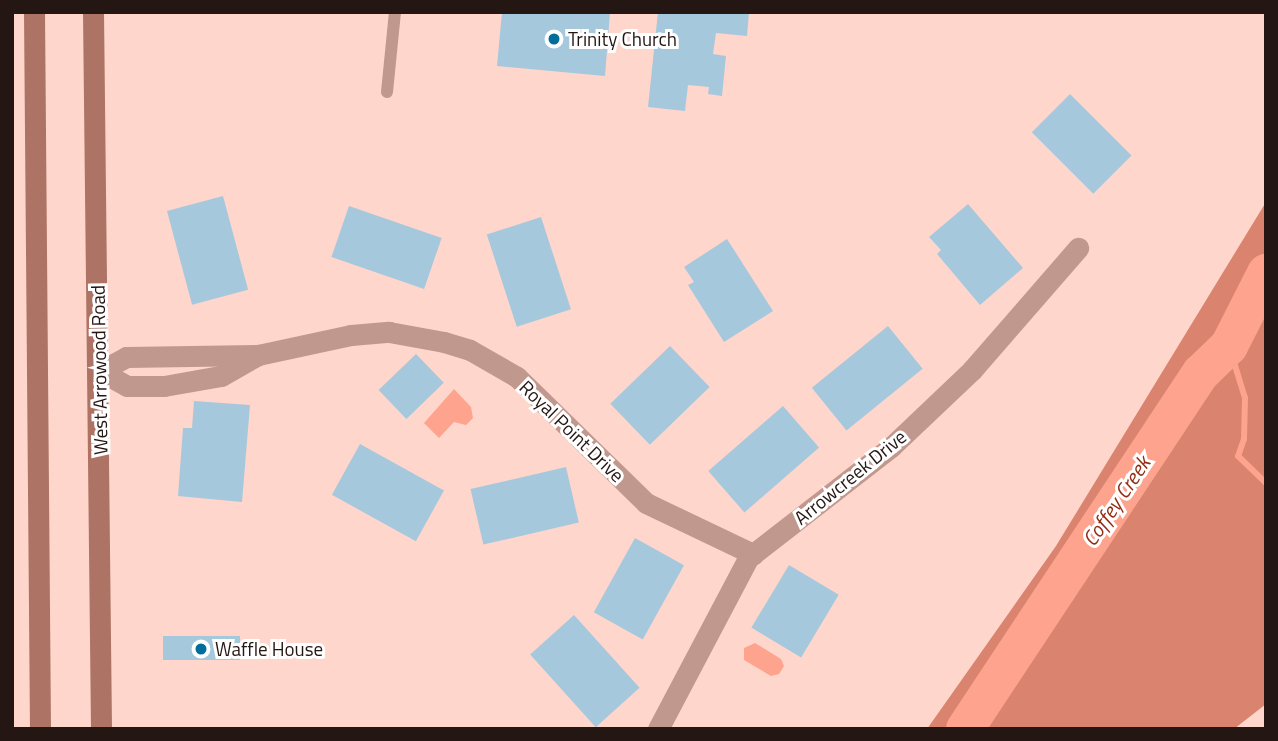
<!DOCTYPE html>
<html>
<head>
<meta charset="utf-8">
<style>
	body { margin:0 }
	#map { position:relative; width:1278px; height:741px; overflow:hidden; background:#fed6cc; font-family:"Titillium Web",sans-serif }
	div>[style] { position:absolute }
	.forest>* { inset:0; background:#da836e }
	.water>* { inset:0; background:#fea38d }
	.stream>* { height:6px; margin:-3px; padding:0 3px; transform-origin:3px; border-radius:3px; background:#fea38d }
	.river>* { height:38px; margin:-19px; padding:0 19px; transform-origin:19px; border-radius:19px; background:#fea38d }
	.building>* { inset:0; background:#a6c8dd; transform-origin:0 0 }
	.lane>* { height:12px; margin:-6px; padding:0 6px; transform-origin:6px; border-radius:6px; background:#c0988e }
	.street>* { height:21px; margin:-10.5px; padding:0 10.5px; transform-origin:10.5px; border-radius:10.5px; background:#c0988e }
	.secondary>* { height:21px; margin:-10.5px; padding:0 10.5px; transform-origin:10.5px; border-radius:10.5px; background:#ad7365 }
	.dots>* { width:19px; height:19px; translate:-50% -50%; box-sizing:border-box; border:4px solid #fff; border-radius:50% }
	span { translate:-50% -50%; white-space:nowrap; text-align:center; line-height:1.15; -webkit-text-stroke:6px #fff; paint-order:stroke }
	.poi-label { font-size:19px; color:#241613 }
	.left { translate:0 -50%; text-align:left }
	.street-label { font-size:19px; color:#241613 }
	.water-label { font-size:21px; color:#932c13; font-style:italic }
	.frame { position:absolute; inset:0; border:14px solid #241613; pointer-events:none }
</style>
</head>
<body>
<div id="map">
	<div class="forest">
		<div style="clip-path:polygon(1266px 202px,1266px 704px,1234px 729px,927px 729px,1056px 546px)"></div>
	</div>
	<div class="water">
		<div style="clip-path:polygon(454px 389px,471px 407px,473px 418px,466px 425px,454px 422px,439px 438px,424px 423px)"></div>
		<div style="clip-path:polygon(755px 643px,781px 659px,784px 666px,779px 674px,771px 676px,744px 660px,744px 648px)"></div>
	</div>
	<div class="stream">
		<div style="left:1229px;top:346px;width:54px;rotate:72.9deg"></div>
		<div style="left:1245px;top:398px;width:41px;rotate:91.4deg"></div>
		<div style="left:1244px;top:439px;width:18px;rotate:109deg"></div>
		<div style="left:1238px;top:456px;width:39px;rotate:44deg"></div>
	</div>
	<div class="river">
		<div style="left:965px;top:729px;width:427px;rotate:-56.5deg"></div>
		<div style="left:1201px;top:373px;width:39px;rotate:-44deg"></div>
		<div style="left:1229px;top:346px;width:82px;rotate:-63.1deg"></div>
	</div>
	<div class="building">
		<div style="clip-path:polygon(502px 12px,610px 12px,605px 76px,497px 66px)"></div>
		<div style="clip-path:polygon(658px 12px,749px 12px,747px 36px,716px 33px,713px 54px,726px 56px,722px 96px,708px 94px,709px 87px,688px 85px,685px 111px,648px 107px)"></div>
		<div style="left:1070px;top:94px;width:87px;height:54px;rotate:45deg"></div>
		<div style="left:223px;top:196px;width:97px;height:58px;rotate:75deg"></div>
		<div style="clip-path:polygon(968px 204px,1023px 268px,980px 305px,937px 254px,941px 250px,929px 237px)"></div>
		<div style="left:349px;top:206px;width:98px;height:54px;rotate:19deg"></div>
		<div style="left:541px;top:217px;width:97px;height:57px;rotate:72deg"></div>
		<div style="clip-path:polygon(727px 239px,773px 311px,724px 342px,688px 285px,694px 282px,684px 267px)"></div>
		<div style="left:888px;top:326px;width:55px;height:98px;rotate:51deg"></div>
		<div style="left:670px;top:346px;width:57px;height:83px;rotate:46deg"></div>
		<div style="left:416px;top:354px;width:40px;height:52px;rotate:46deg"></div>
		<div style="clip-path:polygon(194px 401px,250px 405px,242px 502px,178px 496px,183px 428px,192px 428px)"></div>
		<div style="left:783px;top:406px;width:55px;height:99px;rotate:49deg"></div>
		<div style="left:360px;top:444px;width:96px;height:58px;rotate:29deg"></div>
		<div style="left:566px;top:467px;width:57px;height:98px;rotate:77deg"></div>
		<div style="left:635px;top:538px;width:56px;height:85px;rotate:29deg"></div>
		<div style="left:789px;top:565px;width:58px;height:73px;rotate:31deg"></div>
		<div style="left:574px;top:615px;width:98px;height:59px;rotate:48deg"></div>
		<div style="left:240px;top:636px;width:24px;height:77px;rotate:90deg"></div>
	</div>
	<div class="lane">
		<div style="left:387px;top:92px;width:80px;rotate:-84.3deg"></div>
	</div>
	<div class="street">
		<div style="left:100px;top:371px;width:31px;rotate:29deg"></div>
		<div style="left:127px;top:386px;width:37px"></div>
		<div style="left:164px;top:386px;width:58px;rotate:-10deg"></div>
		<div style="left:221px;top:376px;width:43px;rotate:-29.6deg"></div>
		<div style="left:258px;top:355px;width:95px;rotate:-12.1deg"></div>
		<div style="left:351px;top:335px;width:38px;rotate:-5deg"></div>
		<div style="left:389px;top:332px;width:56px;rotate:10.3deg"></div>
		<div style="left:444px;top:342px;width:27px;rotate:17deg"></div>
		<div style="left:470px;top:350px;width:54px;rotate:29.9deg"></div>
		<div style="left:517px;top:377px;width:180px;rotate:44.3deg"></div>
		<div style="left:646px;top:503px;width:119px;rotate:25.5deg"></div>
		<div style="left:100px;top:371px;width:30px;rotate:-28deg"></div>
		<div style="left:126px;top:357px;width:132px;rotate:-0.9deg"></div>
		<div style="left:658px;top:729px;width:193px;rotate:-62.2deg"></div>
		<div style="left:748px;top:558px;width:181px;rotate:-37.8deg"></div>
		<div style="left:891px;top:447px;width:112px;rotate:-43.5deg"></div>
		<div style="left:972px;top:370px;width:162px;rotate:-49deg"></div>
	</div>
	<div class="secondary">
		<div style="left:34px;top:12px;width:717px;rotate:89.52deg"></div>
		<div style="left:93px;top:12px;width:717px;rotate:89.36deg"></div>
	</div>
	<div class="dots">
		<div style="left:554px;top:39px;background:#016d9a"></div>
		<div style="left:201px;top:649px;background:#016d9a"></div>
	</div>
	<div class="poi-label">
		<span class="left" style="left:568px;top:39px">Trinity Church</span>
		<span class="left" style="left:215px;top:649px">Waffle House</span>
	</div>
	<div class="street-label">
		<span style="left:99px;top:370px;rotate:-91deg">West Arrowood Road</span>
		<span style="left:572px;top:431px;rotate:44deg">Royal Point Drive</span>
		<span style="left:850px;top:477px;rotate:-39deg">Arrowcreek Drive</span>
	</div>
	<div class="water-label">
		<span style="left:1116px;top:501px;rotate:-56deg">Coffey Creek</span>
	</div>
	<div class="frame"></div>
</div>
</body>
</html>
